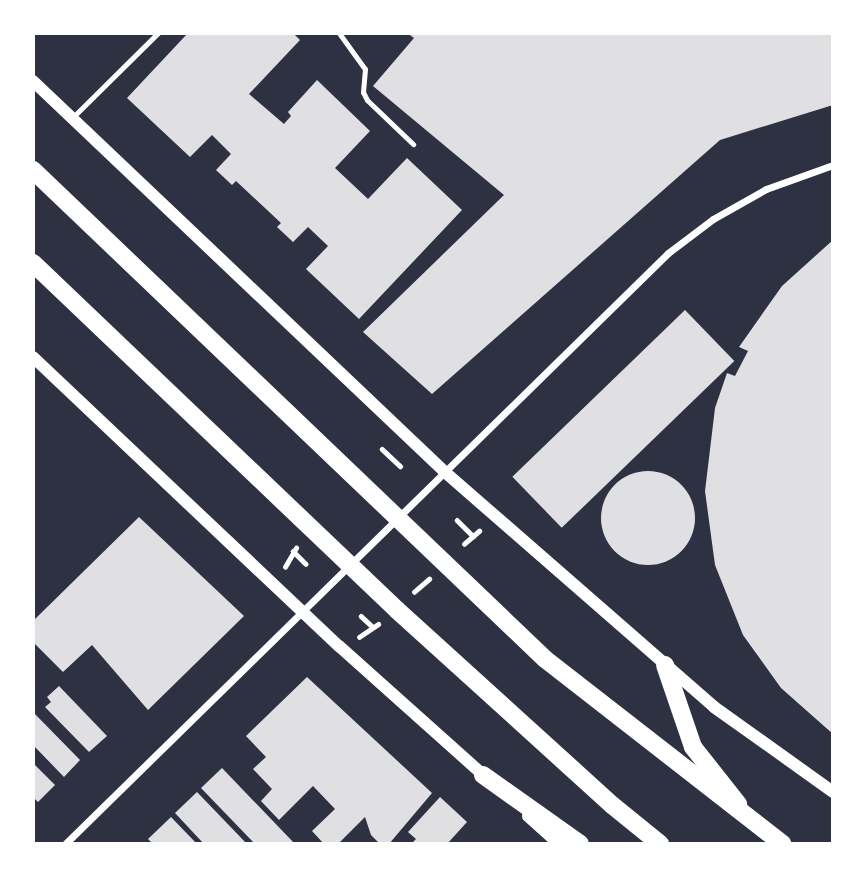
<!DOCTYPE html>
<html>
<head>
<meta charset="utf-8">
<style>
	body { margin:0 }
	#map { position:relative; width:866px; height:877px; overflow:hidden; background:#2d3142; font-family:Cabin,sans-serif }
	div>[style] { position:absolute }
	.building>* { inset:0; background:#e0e0e3; transform-origin:0 0 }
	.round { border-radius:50% }
	.path>* { height:4.5px; margin:-2.25px; padding:0 2.25px; transform-origin:2.25px; border-radius:2.25px; background:#fff }
	.service>* { height:5px; margin:-2.5px; padding:0 2.5px; transform-origin:2.5px; border-radius:2.5px; background:#fff }
	.minor>* { height:7px; margin:-3.5px; padding:0 3.5px; transform-origin:3.5px; border-radius:3.5px; background:#fff }
	.tertiary>* { height:12px; margin:-6px; padding:0 6px; transform-origin:6px; border-radius:6px; background:#fff }
	.primary>* { height:18px; margin:-9px; padding:0 9px; transform-origin:9px; border-radius:9px; background:#fff }
	span { translate:-50% -50%; white-space:nowrap; text-align:center; line-height:1.15; -webkit-text-stroke:5px #fff; paint-order:stroke }
	.frame { position:absolute; inset:0; border:35px solid #fff; pointer-events:none }
</style>
</head>
<body>
<div id="map">
	<div class="building">
		<div style="clip-path:polygon(188px 33px,293px 33px,300px 40px,249px 94px,284px 124px,291px 116px,288px 112px,317px 80px,370px 131px,335px 168px,368px 199px,407px 158px,462px 210px,359px 319px,306px 269px,328px 246px,308px 227px,293px 242px,277px 227px,281px 223px,236px 181px,232px 185px,216px 170px,231px 154px,212px 135px,190px 157px,127px 98px)"></div>
		<div style="clip-path:polygon(407px 33px,833px 33px,833px 105px,720px 140px,432px 394px,363px 332px,504px 195px,373px 86px,414px 38px)"></div>
		<div style="clip-path:polygon(833px 240px,833px 734px,781px 688px,743px 635px,715px 565px,705px 491px,715px 408px,727px 373px,735px 376px,748px 351px,739px 347px,782px 286px)"></div>
		<div style="left:685px;top:310px;width:71px;height:240px;rotate:46deg"></div>
		<div class="round" style="left:601px;top:471px;width:94px;height:94px"></div>
		<div style="clip-path:polygon(139px 517px,244px 616px,148px 710px,92px 645px,63px 672px,33px 642px,33px 621px)"></div>
		<div style="clip-path:polygon(307px 677px,432px 793px,389px 844px,380px 844px,371px 835px,365px 817px,338px 844px,324px 844px,312px 831px,335px 809px,313px 786px,279px 820px,261px 801px,272px 789px,253px 769px,266px 757px,246px 736px)"></div>
		<div style="clip-path:polygon(59px 686px,107px 736px,89px 752px,45px 707px,51px 702px,47px 697px)"></div>
		<div style="clip-path:polygon(33px 712px,80px 760px,64px 777px,33px 745px)"></div>
		<div style="clip-path:polygon(33px 763px,55px 785px,38px 802px,33px 797px)"></div>
		<div style="clip-path:polygon(222px 768px,295px 844px,255px 844px,201px 788px)"></div>
		<div style="clip-path:polygon(197px 792px,247px 844px,204px 844px,175px 813px)"></div>
		<div style="clip-path:polygon(440px 797px,467px 822px,447px 844px,411px 844px,416px 839px,408px 832px)"></div>
		<div style="clip-path:polygon(171px 817px,197px 844px,153px 844px,148px 839px)"></div>
	</div>
	<div class="path">
		<div style="left:382px;top:449px;width:25px;rotate:43deg"></div>
		<div style="left:457px;top:520px;width:23px;rotate:45deg"></div>
		<div style="left:464px;top:544px;width:20px;rotate:-41deg"></div>
		<div style="left:293px;top:551px;width:18px;rotate:45deg"></div>
		<div style="left:285px;top:567px;width:22px;rotate:-60deg"></div>
		<div style="left:414px;top:592px;width:20px;rotate:-41deg"></div>
		<div style="left:361px;top:616px;width:16px;rotate:43deg"></div>
		<div style="left:359px;top:637px;width:23px;rotate:-34deg"></div>
	</div>
	<div class="service">
		<div style="left:339px;top:33px;width:44px;rotate:54.2deg"></div>
		<div style="left:365px;top:69px;width:23px;rotate:95deg"></div>
		<div style="left:363px;top:92px;width:9px;rotate:63deg"></div>
		<div style="left:367px;top:100px;width:64px;rotate:43.7deg"></div>
		<div style="left:72px;top:118px;width:121px;rotate:-44.7deg"></div>
	</div>
	<div class="minor">
		<div style="left:65px;top:844px;width:844px;rotate:-44.42deg"></div>
		<div style="left:668px;top:253px;width:56px;rotate:-37.1deg"></div>
		<div style="left:713px;top:219px;width:61px;rotate:-29.5deg"></div>
		<div style="left:766px;top:189px;width:71px;rotate:-19.7deg"></div>
	</div>
	<div class="tertiary">
		<div style="left:33px;top:81px;width:569px;rotate:43.51deg"></div>
		<div style="left:446px;top:473px;width:356px;rotate:41.1deg"></div>
		<div style="left:714px;top:707px;width:146px;rotate:35.5deg"></div>
		<div style="left:33px;top:357px;width:421px;rotate:43.4deg"></div>
		<div style="left:339px;top:646px;width:201px;rotate:41.8deg"></div>
		<div style="left:528px;top:816px;width:42px;rotate:42.1deg"></div>
	</div>
	<div class="primary">
		<div style="left:33px;top:170px;width:708px;rotate:43.68deg"></div>
		<div style="left:545px;top:659px;width:301px;rotate:37.9deg"></div>
		<div style="left:33px;top:263px;width:503px;rotate:43.63deg"></div>
		<div style="left:397px;top:610px;width:290px;rotate:42.2deg"></div>
		<div style="left:612px;top:805px;width:62px;rotate:39.1deg"></div>
		<div style="left:665px;top:665px;width:87px;rotate:71.1deg"></div>
		<div style="left:693px;top:747px;width:73px;rotate:51.7deg"></div>
		<div style="left:483px;top:775px;width:119px;rotate:35.4deg"></div>
	</div>
	<div class="frame"></div>
</div>
</body>
</html>
